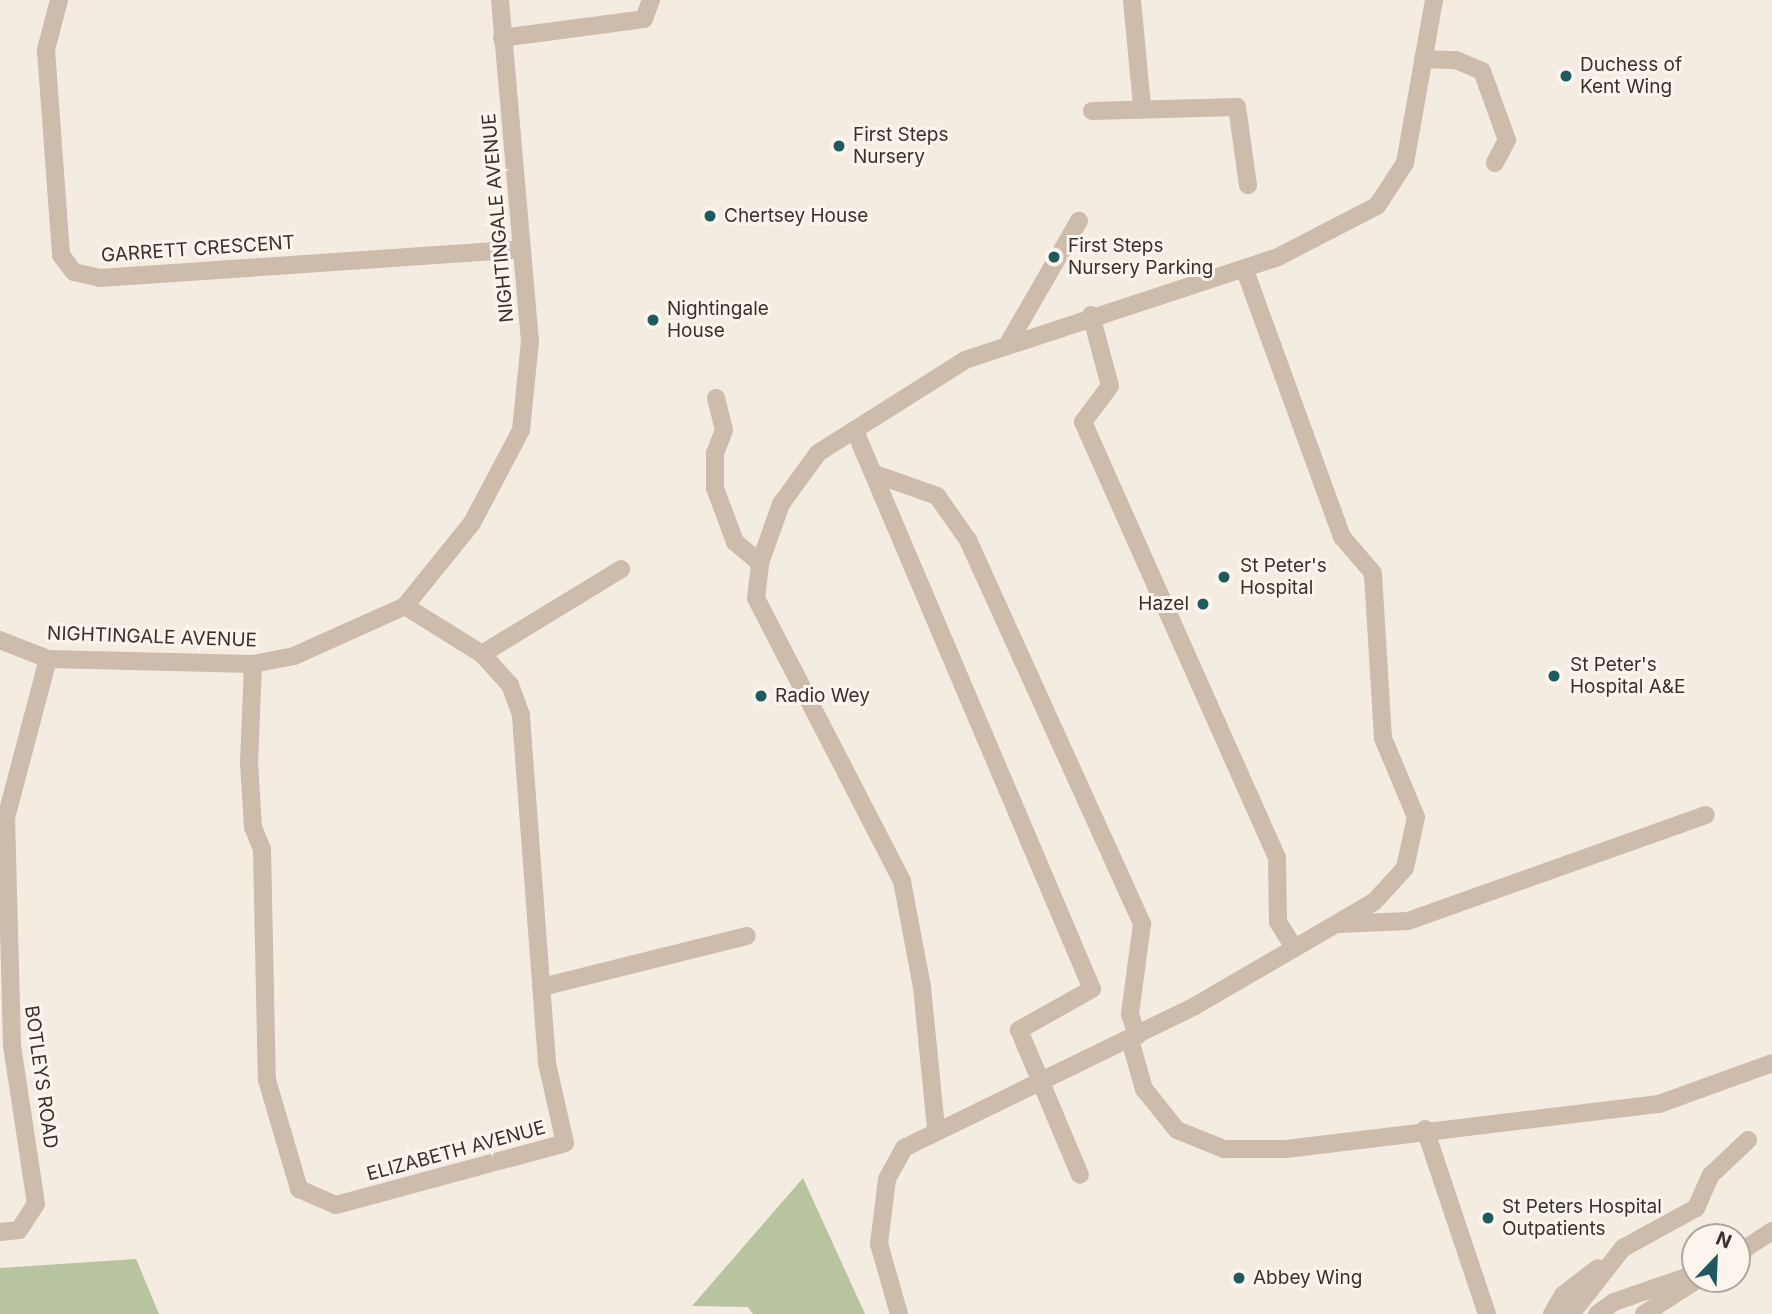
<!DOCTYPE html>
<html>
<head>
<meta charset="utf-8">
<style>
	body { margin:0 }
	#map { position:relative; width:1772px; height:1314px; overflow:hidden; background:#f4ebe1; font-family:Inter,sans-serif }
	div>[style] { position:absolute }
	.green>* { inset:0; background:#b8c4a0 }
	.minor>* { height:18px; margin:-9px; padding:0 9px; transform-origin:9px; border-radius:9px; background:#cdbbac }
	.dots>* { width:19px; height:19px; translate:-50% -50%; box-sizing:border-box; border:4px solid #fbf5ee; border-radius:50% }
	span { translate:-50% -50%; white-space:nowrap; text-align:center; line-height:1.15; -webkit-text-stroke:6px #fbf5ee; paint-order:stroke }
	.poi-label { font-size:19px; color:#3b302b }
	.left { translate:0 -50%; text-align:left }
	.right { translate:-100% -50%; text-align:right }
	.street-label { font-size:19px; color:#3b302b }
	.north { position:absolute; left:1681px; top:1223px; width:70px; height:70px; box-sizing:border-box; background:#fbf5ee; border:2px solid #aea6a0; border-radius:50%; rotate:23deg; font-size:19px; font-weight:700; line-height:28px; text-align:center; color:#3b302b }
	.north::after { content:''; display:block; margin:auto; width:24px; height:32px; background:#1f5a5e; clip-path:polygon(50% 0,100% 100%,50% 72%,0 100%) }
</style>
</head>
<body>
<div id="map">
	<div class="green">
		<div style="clip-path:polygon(803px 1178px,865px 1314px,753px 1314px,748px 1307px,692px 1306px)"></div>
		<div style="clip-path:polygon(136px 1259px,159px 1314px,0 1314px,0 1268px)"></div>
	</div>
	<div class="minor">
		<div style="left:59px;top:0;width:52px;rotate:104.6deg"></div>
		<div style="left:46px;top:50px;width:206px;rotate:85.8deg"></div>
		<div style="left:61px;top:255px;width:21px;rotate:53deg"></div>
		<div style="left:74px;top:272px;width:27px;rotate:13deg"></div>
		<div style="left:100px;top:278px;width:422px;rotate:-3.9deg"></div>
		<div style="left:1132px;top:0;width:106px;rotate:84.6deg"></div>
		<div style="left:502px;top:38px;width:143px;rotate:-7.6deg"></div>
		<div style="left:644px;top:19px;width:20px;rotate:-70deg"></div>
		<div style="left:1423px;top:59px;width:33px;rotate:2deg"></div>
		<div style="left:1456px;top:60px;width:28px;rotate:23deg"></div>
		<div style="left:1482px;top:71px;width:73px;rotate:70.1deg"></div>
		<div style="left:1507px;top:140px;width:26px;rotate:118deg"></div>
		<div style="left:1092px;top:111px;width:145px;rotate:-1.6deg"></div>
		<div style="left:1237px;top:107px;width:79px;rotate:82deg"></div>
		<div style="left:1091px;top:315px;width:73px;rotate:75deg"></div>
		<div style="left:1110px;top:386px;width:45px;rotate:126.9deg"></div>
		<div style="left:1083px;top:422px;width:476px;rotate:66deg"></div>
		<div style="left:1277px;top:857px;width:65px;rotate:89.1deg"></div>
		<div style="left:1278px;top:922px;width:31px;rotate:58deg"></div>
		<div style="left:1009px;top:342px;width:140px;rotate:-60deg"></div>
		<div style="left:716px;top:398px;width:33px;rotate:76deg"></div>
		<div style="left:724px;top:430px;width:25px;rotate:111deg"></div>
		<div style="left:715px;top:453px;width:35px;rotate:90deg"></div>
		<div style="left:715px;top:488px;width:58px;rotate:69.7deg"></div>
		<div style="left:735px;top:542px;width:33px;rotate:40deg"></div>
		<div style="left:855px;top:431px;width:606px;rotate:66.99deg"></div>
		<div style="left:1092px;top:989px;width:84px;rotate:150.7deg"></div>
		<div style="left:1019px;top:1030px;width:157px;rotate:67.2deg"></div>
		<div style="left:875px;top:474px;width:66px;rotate:19.5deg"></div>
		<div style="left:937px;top:496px;width:54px;rotate:54.8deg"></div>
		<div style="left:968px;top:540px;width:422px;rotate:65.6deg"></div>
		<div style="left:1142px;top:924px;width:91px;rotate:97.6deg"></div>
		<div style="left:1130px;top:1014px;width:23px;rotate:72deg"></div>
		<div style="left:0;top:640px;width:52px;rotate:21.6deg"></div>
		<div style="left:48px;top:659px;width:205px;rotate:1.4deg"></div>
		<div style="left:253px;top:664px;width:42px;rotate:-11deg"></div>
		<div style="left:294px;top:656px;width:122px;rotate:-24.2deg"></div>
		<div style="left:405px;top:606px;width:107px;rotate:-51.1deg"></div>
		<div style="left:472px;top:523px;width:105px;rotate:-62.2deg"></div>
		<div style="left:521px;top:430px;width:88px;rotate:-84.2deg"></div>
		<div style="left:530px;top:342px;width:343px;rotate:-95deg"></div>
		<div style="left:482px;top:654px;width:163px;rotate:-31.4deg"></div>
		<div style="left:253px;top:664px;width:98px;rotate:92.3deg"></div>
		<div style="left:249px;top:762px;width:65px;rotate:86.5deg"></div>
		<div style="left:253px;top:827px;width:24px;rotate:68deg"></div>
		<div style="left:262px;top:849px;width:231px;rotate:88.8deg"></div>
		<div style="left:267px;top:1080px;width:114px;rotate:73.6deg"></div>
		<div style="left:299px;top:1189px;width:40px;rotate:23.4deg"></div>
		<div style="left:336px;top:1205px;width:237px;rotate:-15.1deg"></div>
		<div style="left:565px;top:1143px;width:82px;rotate:-102.7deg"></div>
		<div style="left:547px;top:1063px;width:349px;rotate:-94.3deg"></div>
		<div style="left:521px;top:715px;width:32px;rotate:-110deg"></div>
		<div style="left:510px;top:685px;width:42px;rotate:-132.1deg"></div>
		<div style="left:482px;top:654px;width:91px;rotate:-148.1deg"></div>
		<div style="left:1339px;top:924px;width:69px;rotate:-2.5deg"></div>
		<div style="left:1408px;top:921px;width:316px;rotate:-19.6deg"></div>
		<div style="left:542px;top:987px;width:211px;rotate:-14deg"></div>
		<div style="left:1130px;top:1040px;width:51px;rotate:74.1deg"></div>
		<div style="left:1144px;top:1089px;width:53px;rotate:51.2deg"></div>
		<div style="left:1177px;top:1130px;width:51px;rotate:22deg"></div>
		<div style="left:1224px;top:1149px;width:62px"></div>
		<div style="left:1286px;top:1149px;width:376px;rotate:-6.9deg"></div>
		<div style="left:1659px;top:1104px;width:120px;rotate:-19.9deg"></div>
		<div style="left:936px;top:1128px;width:142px;rotate:-95.7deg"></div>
		<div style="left:922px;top:987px;width:108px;rotate:-100.7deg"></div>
		<div style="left:902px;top:881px;width:318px;rotate:-117.3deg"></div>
		<div style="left:756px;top:598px;width:35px;rotate:-83deg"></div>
		<div style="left:760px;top:563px;width:63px;rotate:-70.4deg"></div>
		<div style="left:781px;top:504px;width:63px;rotate:-54deg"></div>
		<div style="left:818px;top:453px;width:174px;rotate:-32.3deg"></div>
		<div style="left:965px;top:360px;width:330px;rotate:-18.2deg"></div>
		<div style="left:1278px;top:257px;width:111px;rotate:-27.3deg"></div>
		<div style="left:1377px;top:206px;width:51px;rotate:-56.9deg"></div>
		<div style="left:1405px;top:163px;width:166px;rotate:-79.9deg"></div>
		<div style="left:1425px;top:1129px;width:195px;rotate:71.5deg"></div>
		<div style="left:0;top:1232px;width:19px;rotate:-6deg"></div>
		<div style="left:19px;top:1230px;width:31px;rotate:-57deg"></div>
		<div style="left:36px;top:1204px;width:161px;rotate:-98.6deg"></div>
		<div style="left:12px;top:1045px;width:227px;rotate:-91.5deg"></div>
		<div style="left:6px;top:818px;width:164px;rotate:-75.2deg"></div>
		<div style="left:1737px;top:1254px;width:42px;rotate:-33.3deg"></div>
		<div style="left:899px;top:1314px;width:73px;rotate:-105.9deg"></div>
		<div style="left:879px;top:1244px;width:65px;rotate:-83deg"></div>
		<div style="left:887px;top:1179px;width:35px;rotate:-61deg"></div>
		<div style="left:904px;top:1148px;width:324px;rotate:-26deg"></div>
		<div style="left:1195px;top:1006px;width:207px;rotate:-30.2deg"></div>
		<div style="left:1374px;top:902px;width:46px;rotate:-47.6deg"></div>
		<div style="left:1405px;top:868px;width:52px;rotate:-77.8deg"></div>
		<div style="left:1416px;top:817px;width:86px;rotate:-112.7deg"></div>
		<div style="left:1383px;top:738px;width:165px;rotate:-93.5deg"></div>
		<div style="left:1373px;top:573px;width:48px;rotate:-130.7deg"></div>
		<div style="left:1342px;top:537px;width:286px;rotate:-110deg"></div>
		<div style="left:1552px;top:1314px;width:22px;rotate:-60deg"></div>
		<div style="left:1563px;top:1295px;width:44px;rotate:-37.6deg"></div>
		<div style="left:1571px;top:1314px;width:84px;rotate:-51.8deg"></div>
		<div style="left:1623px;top:1248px;width:83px;rotate:-28.7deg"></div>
		<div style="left:1696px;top:1208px;width:36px;rotate:-66deg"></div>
		<div style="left:1711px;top:1175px;width:51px;rotate:-43.4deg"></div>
		<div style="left:1597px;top:1314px;width:21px;rotate:-35deg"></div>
		<div style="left:1614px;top:1302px;width:86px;rotate:-19.1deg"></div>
		<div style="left:1644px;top:1314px;width:61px;rotate:-32.9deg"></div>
	</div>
	<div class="dots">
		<div style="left:1566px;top:76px;background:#1f5a5e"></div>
		<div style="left:839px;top:146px;background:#1f5a5e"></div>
		<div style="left:710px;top:216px;background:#1f5a5e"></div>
		<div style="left:1054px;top:257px;background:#1f5a5e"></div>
		<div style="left:653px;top:320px;background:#1f5a5e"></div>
		<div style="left:1224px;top:577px;background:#1f5a5e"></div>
		<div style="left:1203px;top:604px;background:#1f5a5e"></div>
		<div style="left:1554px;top:676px;background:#1f5a5e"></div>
		<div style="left:761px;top:696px;background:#1f5a5e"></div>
		<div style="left:1488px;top:1218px;background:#1f5a5e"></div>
		<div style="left:1239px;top:1278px;background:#1f5a5e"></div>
	</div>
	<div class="poi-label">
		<span class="left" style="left:1580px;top:76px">Duchess of<br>Kent Wing</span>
		<span class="left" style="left:853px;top:146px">First Steps<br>Nursery</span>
		<span class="left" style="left:724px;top:216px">Chertsey House</span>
		<span class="left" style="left:1068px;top:257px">First Steps<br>Nursery Parking</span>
		<span class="left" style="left:667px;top:320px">Nightingale<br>House</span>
		<span class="left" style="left:1240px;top:577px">St Peter's<br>Hospital</span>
		<span class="right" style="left:1189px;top:604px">Hazel</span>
		<span class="left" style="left:1570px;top:676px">St Peter's<br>Hospital A&amp;E</span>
		<span class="left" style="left:775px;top:696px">Radio Wey</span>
		<span class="left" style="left:1502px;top:1218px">St Peters Hospital<br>Outpatients</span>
		<span class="left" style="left:1253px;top:1278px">Abbey Wing</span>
	</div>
	<div class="street-label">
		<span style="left:498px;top:218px;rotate:-95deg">NIGHTINGALE AVENUE</span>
		<span style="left:198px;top:249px;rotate:-4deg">GARRETT CRESCENT</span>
		<span style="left:152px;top:637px;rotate:2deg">NIGHTINGALE AVENUE</span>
		<span style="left:41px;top:1077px;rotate:82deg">BOTLEYS ROAD</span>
		<span style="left:456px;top:1151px;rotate:-15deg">ELIZABETH AVENUE</span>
	</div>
	<div class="north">N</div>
</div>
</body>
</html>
